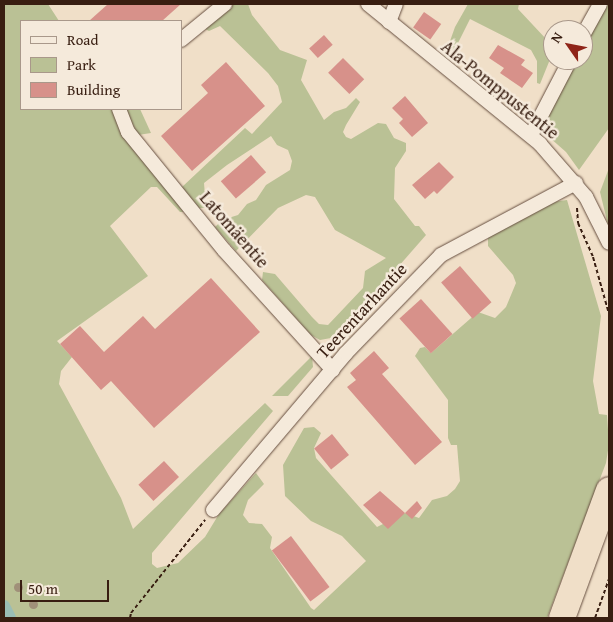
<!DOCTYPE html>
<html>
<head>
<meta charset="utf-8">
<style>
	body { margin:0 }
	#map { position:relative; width:613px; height:622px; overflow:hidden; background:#f0dfc8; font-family:"Gentium Book Plus",serif }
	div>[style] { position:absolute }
	.green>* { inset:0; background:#bac195 }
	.canal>* { height:12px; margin:-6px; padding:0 6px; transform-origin:6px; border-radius:6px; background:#9abdb5 }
	.building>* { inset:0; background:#d7918a; transform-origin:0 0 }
	.path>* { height:2px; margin-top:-1px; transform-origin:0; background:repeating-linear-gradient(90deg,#381e11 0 4px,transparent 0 6.5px) }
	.roads { filter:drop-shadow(0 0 1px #664e3f) drop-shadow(0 0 1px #664e3f) }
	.street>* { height:14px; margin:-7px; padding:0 7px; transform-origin:7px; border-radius:7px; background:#f5eadb }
	.highway>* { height:26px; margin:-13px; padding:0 13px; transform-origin:13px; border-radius:13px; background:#f0dfc8 }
	.trees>* { width:9px; height:9px; margin:-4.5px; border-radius:50%; background:#a09079 }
	span { translate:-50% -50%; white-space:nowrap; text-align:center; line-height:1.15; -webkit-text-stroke:5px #f5eadb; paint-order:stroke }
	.street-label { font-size:18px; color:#381e11 }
	.frame { position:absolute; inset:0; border:5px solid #381e11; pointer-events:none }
	.legend { position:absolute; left:20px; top:20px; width:162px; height:90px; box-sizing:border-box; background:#f5eadb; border:1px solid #a9988a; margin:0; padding:6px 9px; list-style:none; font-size:15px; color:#381e11 }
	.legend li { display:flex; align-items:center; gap:10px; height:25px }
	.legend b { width:25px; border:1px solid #a9988a }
	.north { position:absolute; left:543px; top:20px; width:50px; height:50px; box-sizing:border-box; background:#f5eadb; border:1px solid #a9988a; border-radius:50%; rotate:303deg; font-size:14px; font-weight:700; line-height:20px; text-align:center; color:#381e11 }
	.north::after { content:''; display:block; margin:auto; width:18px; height:22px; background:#8f2418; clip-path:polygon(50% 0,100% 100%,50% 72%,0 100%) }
	.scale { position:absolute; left:20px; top:580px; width:89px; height:22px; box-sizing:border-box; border:2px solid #381e11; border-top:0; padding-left:6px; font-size:15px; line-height:18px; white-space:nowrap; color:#381e11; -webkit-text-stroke:4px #f5eadb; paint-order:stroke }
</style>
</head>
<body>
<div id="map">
	<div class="green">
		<div style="clip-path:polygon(4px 4px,48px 4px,59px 21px,21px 21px,21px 109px,113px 109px,117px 123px,184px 212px,180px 212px,157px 187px,151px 187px,110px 226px,148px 276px,57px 341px,72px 357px,61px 371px,59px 384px,121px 498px,133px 529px,265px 403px,273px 411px,152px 553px,152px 564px,157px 568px,178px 563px,205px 537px,219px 514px,256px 473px,264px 484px,248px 500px,243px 515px,249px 523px,262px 524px,272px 537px,270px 548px,311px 608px,314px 610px,366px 561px,342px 536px,311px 521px,285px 496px,283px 465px,304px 428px,314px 427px,321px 433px,314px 448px,316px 458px,377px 527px,405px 513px,419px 518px,432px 500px,447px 496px,455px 489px,460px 481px,457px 445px,451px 445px,448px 438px,448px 400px,415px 356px,420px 348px,425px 347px,431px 353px,478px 312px,495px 318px,506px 307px,516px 283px,513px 275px,488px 246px,488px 237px,553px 202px,567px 200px,601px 316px,593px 381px,599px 414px,607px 415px,609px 444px,606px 463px,547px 618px,4px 618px)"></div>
		<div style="clip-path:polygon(228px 4px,248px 4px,252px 15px,280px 50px,307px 60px,301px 80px,324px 120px,334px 112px,346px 108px,356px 98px,360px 102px,346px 125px,343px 132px,346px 137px,351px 139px,378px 123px,386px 124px,394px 138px,406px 143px,406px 151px,395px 168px,394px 199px,415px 226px,419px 226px,426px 235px,342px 331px,331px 338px,320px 340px,311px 335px,262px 280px,263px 272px,275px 274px,312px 317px,319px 324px,328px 325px,363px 288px,365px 271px,386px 258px,335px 230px,315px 197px,306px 195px,278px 208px,236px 251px,215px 227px,222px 220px,238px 215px,247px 204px,256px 200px,266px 185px,290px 170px,292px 161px,288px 150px,277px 145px,271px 136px,227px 165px,204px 183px,206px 208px,199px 208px,182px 187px,245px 128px,252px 134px,282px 102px,278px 86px,268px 73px,220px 26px,209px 31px,201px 27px)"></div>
		<div style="clip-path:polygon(468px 4px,519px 4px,518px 9px,547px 40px,553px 52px,540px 84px,537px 83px,537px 61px,531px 50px,470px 19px,452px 55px,444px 58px,455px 27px)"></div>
		<div style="clip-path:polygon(606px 4px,609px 4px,609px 128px,579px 170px,566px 152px,541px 130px,576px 60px,583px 60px,583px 46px)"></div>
		<div style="clip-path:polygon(125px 109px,140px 109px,151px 133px,138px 135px)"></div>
		<div style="clip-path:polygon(609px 168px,609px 229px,600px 192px)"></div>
		<div style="clip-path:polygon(312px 356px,313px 367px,288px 396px,272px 396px)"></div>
	</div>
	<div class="canal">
		<div style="left:4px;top:606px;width:13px;rotate:63deg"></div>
	</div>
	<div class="building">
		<div style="clip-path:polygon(108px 4px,181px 4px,162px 21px,89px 21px)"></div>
		<div style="left:424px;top:12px;width:21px;height:19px;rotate:35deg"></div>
		<div style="left:324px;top:35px;width:13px;height:20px;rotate:48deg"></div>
		<div style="clip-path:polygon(498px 45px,525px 60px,521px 65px,533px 73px,522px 88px,500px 73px,504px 68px,489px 58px)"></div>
		<div style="left:343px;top:58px;width:30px;height:21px;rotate:45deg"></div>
		<div style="clip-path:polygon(226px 62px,265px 106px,192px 171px,161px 136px,208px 93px,201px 85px)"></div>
		<div style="clip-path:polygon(405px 96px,428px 123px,412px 137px,399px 123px,403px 119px,392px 108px)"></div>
		<div style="left:251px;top:155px;width:23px;height:40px;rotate:49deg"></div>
		<div style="clip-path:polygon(439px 162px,454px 177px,437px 194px,434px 191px,425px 199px,412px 185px)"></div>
		<div style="left:460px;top:266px;width:48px;height:25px;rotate:49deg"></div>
		<div style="clip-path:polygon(211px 278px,260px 332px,154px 428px,111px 381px,101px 390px,60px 344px,80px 326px,104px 352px,143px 316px,155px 329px)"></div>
		<div style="left:421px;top:299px;width:47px;height:29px;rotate:48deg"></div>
		<div style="clip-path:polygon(374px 351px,389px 368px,382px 374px,442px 442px,415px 465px,347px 387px,356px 380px,350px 373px)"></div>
		<div style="left:332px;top:434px;width:27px;height:23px;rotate:51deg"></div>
		<div style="left:164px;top:461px;width:22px;height:35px;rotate:47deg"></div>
		<div style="clip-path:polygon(380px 491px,405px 513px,417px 501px,422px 508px,412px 519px,405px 513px,388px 529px,363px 505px)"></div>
		<div style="left:291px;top:536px;width:64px;height:24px;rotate:53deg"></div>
	</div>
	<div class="path">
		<div style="left:577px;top:208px;width:15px;rotate:86deg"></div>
		<div style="left:578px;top:223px;width:37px;rotate:66deg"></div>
		<div style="left:593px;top:257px;width:59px;rotate:74.3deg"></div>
		<div style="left:609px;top:359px;width:41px;rotate:90deg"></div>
		<div style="left:130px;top:618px;width:5px;rotate:-79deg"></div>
		<div style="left:131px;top:613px;width:119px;rotate:-51.5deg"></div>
		<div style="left:595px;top:618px;width:41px;rotate:-70.3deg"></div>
	</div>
	<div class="roads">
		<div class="street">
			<div style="left:368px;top:4px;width:222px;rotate:39.1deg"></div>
			<div style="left:540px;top:144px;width:70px;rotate:49deg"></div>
			<div style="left:586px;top:197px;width:51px;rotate:63.4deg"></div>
			<div style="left:389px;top:22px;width:19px;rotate:-69deg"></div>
			<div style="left:583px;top:35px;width:35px;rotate:-61deg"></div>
			<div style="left:181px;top:40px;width:57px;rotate:-39.3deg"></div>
			<div style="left:119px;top:109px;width:25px;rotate:69deg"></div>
			<div style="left:128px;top:132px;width:152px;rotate:50.9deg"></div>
			<div style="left:224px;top:250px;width:162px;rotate:47.8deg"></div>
			<div style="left:531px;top:135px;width:85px;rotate:-62.5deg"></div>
			<div style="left:213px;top:510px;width:206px;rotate:-49.7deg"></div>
			<div style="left:346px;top:353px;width:136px;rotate:-45.9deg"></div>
			<div style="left:441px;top:255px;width:153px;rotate:-28.1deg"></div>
		</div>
		<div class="highway">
			<div style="left:562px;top:618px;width:136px;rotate:-69.8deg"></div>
		</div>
	</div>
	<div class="trees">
		<div style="left:18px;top:587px"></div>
		<div style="left:33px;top:604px"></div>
	</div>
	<div class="street-label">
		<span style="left:500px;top:90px;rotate:39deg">Ala-Pomppustentie</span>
		<span style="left:234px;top:230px;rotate:49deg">Latomäentie</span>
		<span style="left:362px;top:311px;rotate:-47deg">Teerentarhantie</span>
	</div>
	<div class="frame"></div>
	<ul class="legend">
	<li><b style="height:6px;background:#f5eadb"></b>Road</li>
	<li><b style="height:14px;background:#bac195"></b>Park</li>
	<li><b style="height:14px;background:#d7918a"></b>Building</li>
	</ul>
	<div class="north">N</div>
	<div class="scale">50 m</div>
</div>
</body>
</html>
